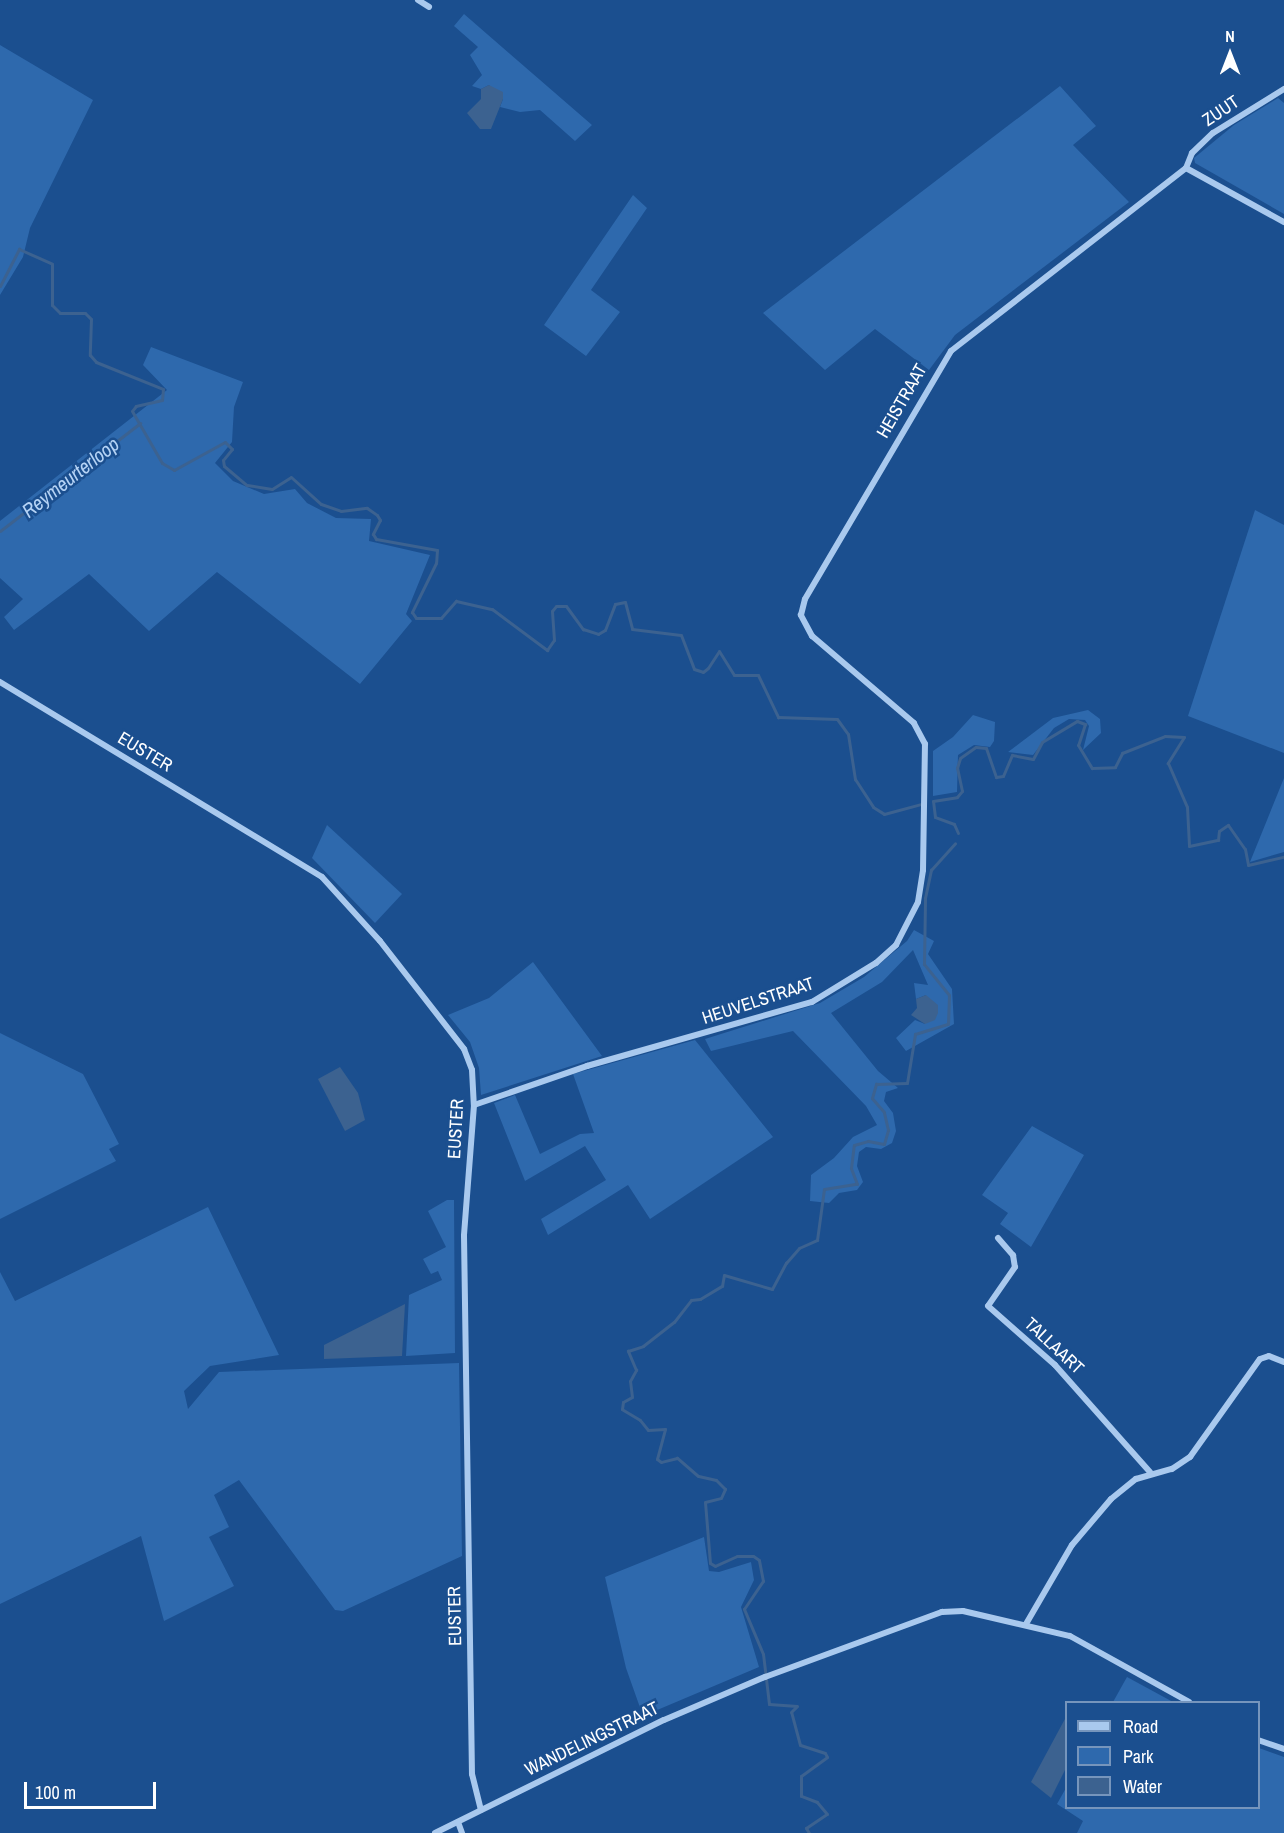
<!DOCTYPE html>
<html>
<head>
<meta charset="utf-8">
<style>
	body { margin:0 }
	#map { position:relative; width:1284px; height:1833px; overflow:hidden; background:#1b4f8f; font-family:"Archivo Narrow",sans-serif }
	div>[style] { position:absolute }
	.green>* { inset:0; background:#2e69ad }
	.water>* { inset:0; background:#3c6290 }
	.stream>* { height:3px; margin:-1.5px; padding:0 1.5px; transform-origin:1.5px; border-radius:1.5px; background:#3c6290 }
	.minor>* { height:6px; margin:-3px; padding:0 3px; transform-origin:3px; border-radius:3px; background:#a9c9ee }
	span { translate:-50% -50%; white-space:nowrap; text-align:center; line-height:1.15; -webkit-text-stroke:5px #1b4f8f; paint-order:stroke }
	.street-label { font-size:18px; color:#fff }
	.water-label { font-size:20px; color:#b5d3f5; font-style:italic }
	.legend { position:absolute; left:1065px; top:1701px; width:195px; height:108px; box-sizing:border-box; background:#1b4f8f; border:2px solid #7695bc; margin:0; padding:8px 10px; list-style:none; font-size:18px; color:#fff }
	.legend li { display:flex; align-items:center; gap:12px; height:30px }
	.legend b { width:30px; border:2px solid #7695bc }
	.north { position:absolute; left:1200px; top:24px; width:60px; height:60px; -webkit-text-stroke:4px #1b4f8f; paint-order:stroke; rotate:0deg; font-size:16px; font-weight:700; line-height:24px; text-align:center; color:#fff }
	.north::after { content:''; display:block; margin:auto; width:21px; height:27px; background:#fff; clip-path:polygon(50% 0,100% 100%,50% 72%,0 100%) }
	.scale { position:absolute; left:24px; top:1782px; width:132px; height:27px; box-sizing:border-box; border:3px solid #fff; border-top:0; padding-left:8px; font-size:18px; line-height:21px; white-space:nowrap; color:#fff; -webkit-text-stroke:4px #1b4f8f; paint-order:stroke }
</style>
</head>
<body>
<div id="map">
	<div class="green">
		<div style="clip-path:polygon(464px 14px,592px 125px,575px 141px,540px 110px,520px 112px,500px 107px,503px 99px,489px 85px,481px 89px,472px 86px,482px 75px,470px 55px,478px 47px,454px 26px)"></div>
		<div style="clip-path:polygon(0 45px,93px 100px,30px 228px,23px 257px,0 295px)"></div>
		<div style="clip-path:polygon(1060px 86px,1096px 126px,1073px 145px,1129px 202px,955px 335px,929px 370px,875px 329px,825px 370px,763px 313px)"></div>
		<div style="clip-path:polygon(1278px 98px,1284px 103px,1284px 214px,1195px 163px,1194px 158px,1234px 125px)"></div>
		<div style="clip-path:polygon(633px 195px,647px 208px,591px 290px,620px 312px,586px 356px,544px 325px)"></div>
		<div style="clip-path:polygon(151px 347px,243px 382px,234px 407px,232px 442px,215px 463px,233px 481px,264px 494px,295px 489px,307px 503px,336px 518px,371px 519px,369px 541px,430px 555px,406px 614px,412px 621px,360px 684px,217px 572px,149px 631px,89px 574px,14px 630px,4px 617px,23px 599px,0 578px,0 521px,167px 390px,143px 365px)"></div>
		<div style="clip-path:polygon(1255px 510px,1284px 525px,1284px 753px,1188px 716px)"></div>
		<div style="clip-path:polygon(1088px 710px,1100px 719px,1101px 733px,1083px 750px,1089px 726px,1085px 720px,1069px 719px,1054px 728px,1033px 755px,1008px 752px,1053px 718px)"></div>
		<div style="clip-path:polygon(973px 715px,995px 722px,994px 741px,990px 747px,974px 745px,958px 755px,957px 792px,933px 796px,933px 751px,953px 737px)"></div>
		<div style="clip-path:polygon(1284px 778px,1284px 852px,1250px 862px)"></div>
		<div style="clip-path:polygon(327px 825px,402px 894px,375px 923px,312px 858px)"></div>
		<div style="clip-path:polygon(914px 930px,934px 941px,928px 954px,952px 989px,954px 1024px,906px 1051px,896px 1038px,915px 1020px,925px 1024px,926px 995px,916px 999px,914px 983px,928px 985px,913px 950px,882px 982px,831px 1013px,878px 1071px,898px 1088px,886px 1092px,884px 1101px,893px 1113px,896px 1131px,892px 1143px,881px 1149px,866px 1147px,859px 1152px,857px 1166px,863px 1182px,857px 1190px,839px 1193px,829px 1203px,810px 1201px,811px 1175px,834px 1158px,853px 1137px,877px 1125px,866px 1106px,793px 1031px,711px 1051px,705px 1039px,820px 1003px,864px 977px,907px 941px)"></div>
		<div style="clip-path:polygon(533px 962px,602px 1056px,481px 1095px,479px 1068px,470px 1042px,448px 1015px,489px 998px)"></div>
		<div style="clip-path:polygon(0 1033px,83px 1074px,119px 1144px,109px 1149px,116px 1161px,0 1219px)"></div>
		<div style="clip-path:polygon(695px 1040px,773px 1137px,650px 1219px,628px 1185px,548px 1235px,541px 1219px,606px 1180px,585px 1146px,525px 1181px,494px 1103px,515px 1095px,540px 1154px,580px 1134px,594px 1133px,573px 1074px)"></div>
		<div style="clip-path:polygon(1032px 1126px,1084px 1155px,1031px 1247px,1000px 1224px,1008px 1213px,982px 1195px)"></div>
		<div style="clip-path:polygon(447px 1200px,454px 1200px,455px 1353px,406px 1356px,409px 1295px,442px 1280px,438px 1271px,431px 1274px,423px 1259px,446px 1247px,428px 1211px)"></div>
		<div style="clip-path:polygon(208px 1207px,279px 1355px,210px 1366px,184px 1391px,188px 1409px,219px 1372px,459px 1363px,462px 1556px,343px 1611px,335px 1610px,239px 1480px,214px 1495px,229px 1527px,209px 1537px,234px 1586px,164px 1621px,141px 1536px,0 1604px,0 1272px,15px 1301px)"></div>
		<div style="clip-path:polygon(704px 1537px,709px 1571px,719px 1572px,751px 1562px,754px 1580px,741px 1607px,759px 1667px,643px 1716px,626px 1668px,605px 1577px)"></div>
		<div style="clip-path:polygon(1127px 1677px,1173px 1702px,1113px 1702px)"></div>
		<div style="clip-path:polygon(1259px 1748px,1284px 1757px,1284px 1833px,1077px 1833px,1083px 1821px,1057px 1804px,1066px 1788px,1066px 1808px,1258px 1808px)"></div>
	</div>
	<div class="water">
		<div style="clip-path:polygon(489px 85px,503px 92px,503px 99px,491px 129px,480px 129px,467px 113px,481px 99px,481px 89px)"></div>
		<div style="clip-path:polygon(926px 995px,938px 1005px,938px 1013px,935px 1020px,925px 1024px,911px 1015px,917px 1008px,916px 999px)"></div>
		<div style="clip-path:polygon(340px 1067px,358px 1093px,365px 1120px,345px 1131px,318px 1079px)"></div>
		<div style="clip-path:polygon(405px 1304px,402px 1356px,324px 1359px,324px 1345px)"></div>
		<div style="clip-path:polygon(1066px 1717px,1066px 1768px,1051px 1798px,1031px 1782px)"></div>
	</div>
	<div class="stream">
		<div style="left:0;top:286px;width:42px;rotate:-62.8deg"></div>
		<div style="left:19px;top:249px;width:36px;rotate:24deg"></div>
		<div style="left:52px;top:264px;width:41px;rotate:90deg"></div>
		<div style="left:52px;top:305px;width:11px;rotate:45deg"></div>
		<div style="left:60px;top:313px;width:25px"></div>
		<div style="left:85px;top:313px;width:8px;rotate:45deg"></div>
		<div style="left:91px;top:319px;width:36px;rotate:92deg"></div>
		<div style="left:90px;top:355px;width:9px;rotate:49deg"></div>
		<div style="left:96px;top:362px;width:72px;rotate:21.9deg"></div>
		<div style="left:163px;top:389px;width:11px;rotate:95deg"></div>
		<div style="left:162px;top:400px;width:27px;rotate:167deg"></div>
		<div style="left:136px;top:406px;width:6px;rotate:129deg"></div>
		<div style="left:132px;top:411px;width:60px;rotate:60deg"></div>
		<div style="left:162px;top:463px;width:14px;rotate:30deg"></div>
		<div style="left:174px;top:470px;width:58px;rotate:-28.8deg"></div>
		<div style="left:225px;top:442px;width:10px;rotate:45deg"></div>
		<div style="left:232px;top:449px;width:14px;rotate:129deg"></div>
		<div style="left:223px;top:460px;width:6px;rotate:81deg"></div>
		<div style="left:224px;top:466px;width:30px;rotate:40deg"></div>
		<div style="left:247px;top:485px;width:25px;rotate:9deg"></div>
		<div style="left:272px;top:489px;width:22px;rotate:-32deg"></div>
		<div style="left:291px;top:477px;width:40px;rotate:42deg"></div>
		<div style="left:321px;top:504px;width:21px;rotate:19deg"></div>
		<div style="left:341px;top:511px;width:26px;rotate:-7deg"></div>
		<div style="left:367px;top:508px;width:12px;rotate:35deg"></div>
		<div style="left:377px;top:515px;width:6px;rotate:59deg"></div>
		<div style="left:380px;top:520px;width:16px;rotate:117deg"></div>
		<div style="left:373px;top:534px;width:6px;rotate:59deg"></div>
		<div style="left:376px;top:539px;width:62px;rotate:10.2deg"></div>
		<div style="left:437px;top:550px;width:13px;rotate:94deg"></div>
		<div style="left:436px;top:563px;width:55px;rotate:116.1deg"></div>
		<div style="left:412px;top:612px;width:7px;rotate:56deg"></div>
		<div style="left:416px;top:618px;width:25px"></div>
		<div style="left:441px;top:618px;width:23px;rotate:-49deg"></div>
		<div style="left:456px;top:601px;width:37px;rotate:13deg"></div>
		<div style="left:492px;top:609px;width:69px;rotate:36.7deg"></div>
		<div style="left:547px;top:650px;width:12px;rotate:-55deg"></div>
		<div style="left:554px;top:640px;width:29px;rotate:-94deg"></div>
		<div style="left:552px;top:611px;width:6px;rotate:-51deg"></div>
		<div style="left:556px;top:606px;width:10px"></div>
		<div style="left:566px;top:606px;width:29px;rotate:54deg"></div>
		<div style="left:583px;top:629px;width:16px;rotate:18deg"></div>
		<div style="left:598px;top:634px;width:8px;rotate:-30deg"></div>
		<div style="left:605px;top:630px;width:28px;rotate:-69deg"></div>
		<div style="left:615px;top:604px;width:10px;rotate:-11deg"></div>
		<div style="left:625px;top:602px;width:28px;rotate:75deg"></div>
		<div style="left:632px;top:629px;width:49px;rotate:7deg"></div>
		<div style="left:681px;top:635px;width:36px;rotate:69deg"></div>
		<div style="left:694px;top:669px;width:9px;rotate:18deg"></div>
		<div style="left:703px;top:672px;width:6px;rotate:-39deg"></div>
		<div style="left:708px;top:668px;width:20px;rotate:-57deg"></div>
		<div style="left:719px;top:651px;width:28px;rotate:58deg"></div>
		<div style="left:734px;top:675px;width:24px"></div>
		<div style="left:758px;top:675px;width:47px;rotate:64.5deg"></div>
		<div style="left:778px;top:717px;width:59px;rotate:1.9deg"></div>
		<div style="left:837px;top:719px;width:19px;rotate:54deg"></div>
		<div style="left:848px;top:734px;width:46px;rotate:81.2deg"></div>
		<div style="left:855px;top:779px;width:33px;rotate:57deg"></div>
		<div style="left:873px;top:807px;width:13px;rotate:32deg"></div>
		<div style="left:884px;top:814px;width:38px;rotate:-15deg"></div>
		<div style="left:0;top:531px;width:177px;rotate:-37.6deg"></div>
		<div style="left:958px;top:833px;width:10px;rotate:-114deg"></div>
		<div style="left:954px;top:824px;width:20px;rotate:-160deg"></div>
		<div style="left:935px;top:817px;width:16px;rotate:-97deg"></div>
		<div style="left:933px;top:801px;width:24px;rotate:-9deg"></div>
		<div style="left:957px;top:797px;width:8px;rotate:-50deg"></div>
		<div style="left:962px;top:791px;width:24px;rotate:-102deg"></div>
		<div style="left:957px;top:768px;width:10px;rotate:-73deg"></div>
		<div style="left:960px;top:758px;width:19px;rotate:-35deg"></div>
		<div style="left:976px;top:747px;width:10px;rotate:6deg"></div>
		<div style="left:986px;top:748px;width:31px;rotate:71deg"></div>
		<div style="left:996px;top:777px;width:7px;rotate:-8deg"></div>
		<div style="left:1003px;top:776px;width:23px;rotate:-67deg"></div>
		<div style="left:1012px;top:755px;width:21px;rotate:11deg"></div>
		<div style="left:1033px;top:759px;width:19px;rotate:-62deg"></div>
		<div style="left:1042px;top:742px;width:41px;rotate:-31deg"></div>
		<div style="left:1077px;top:721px;width:9px;rotate:21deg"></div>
		<div style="left:1085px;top:724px;width:22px;rotate:108deg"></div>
		<div style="left:1078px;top:745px;width:27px;rotate:59deg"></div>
		<div style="left:1092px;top:768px;width:23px;rotate:-2deg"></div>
		<div style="left:1115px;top:767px;width:16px;rotate:-63deg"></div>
		<div style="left:1122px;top:753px;width:46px;rotate:-21.6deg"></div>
		<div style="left:1165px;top:736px;width:19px;rotate:3deg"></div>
		<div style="left:1184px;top:737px;width:31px;rotate:122deg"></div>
		<div style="left:1168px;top:763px;width:48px;rotate:66.6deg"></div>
		<div style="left:1187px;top:807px;width:39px;rotate:87deg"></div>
		<div style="left:1189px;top:846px;width:30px;rotate:-12deg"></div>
		<div style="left:1218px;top:840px;width:9px;rotate:-84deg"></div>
		<div style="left:1219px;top:831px;width:11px;rotate:-34deg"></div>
		<div style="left:1228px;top:825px;width:29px;rotate:55deg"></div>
		<div style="left:1245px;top:849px;width:16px;rotate:79deg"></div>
		<div style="left:1248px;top:865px;width:37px;rotate:-13deg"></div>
		<div style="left:809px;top:1833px;width:6px;rotate:-121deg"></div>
		<div style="left:806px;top:1828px;width:25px;rotate:-34deg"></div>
		<div style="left:827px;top:1814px;width:16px;rotate:-130deg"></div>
		<div style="left:817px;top:1802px;width:17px;rotate:-159deg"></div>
		<div style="left:801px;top:1796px;width:20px;rotate:-90deg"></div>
		<div style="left:801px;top:1776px;width:32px;rotate:-36deg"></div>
		<div style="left:827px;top:1757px;width:4px;rotate:-117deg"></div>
		<div style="left:825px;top:1753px;width:26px;rotate:-162deg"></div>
		<div style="left:800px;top:1745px;width:34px;rotate:-105deg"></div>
		<div style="left:791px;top:1712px;width:8px;rotate:-45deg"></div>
		<div style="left:797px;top:1706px;width:28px;rotate:-176deg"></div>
		<div style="left:769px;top:1704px;width:50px;rotate:-96.8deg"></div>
		<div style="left:763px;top:1654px;width:49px;rotate:-112.9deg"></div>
		<div style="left:744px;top:1609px;width:34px;rotate:-56deg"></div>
		<div style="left:763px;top:1581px;width:21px;rotate:-101deg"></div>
		<div style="left:759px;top:1560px;width:7px;rotate:-146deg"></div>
		<div style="left:753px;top:1556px;width:16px;rotate:180deg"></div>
		<div style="left:737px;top:1556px;width:24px;rotate:156deg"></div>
		<div style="left:715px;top:1566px;width:6px;rotate:-149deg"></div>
		<div style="left:710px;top:1563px;width:61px;rotate:-94.7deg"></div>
		<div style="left:705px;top:1502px;width:16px;rotate:-14deg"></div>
		<div style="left:721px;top:1498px;width:10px;rotate:-66deg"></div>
		<div style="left:725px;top:1489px;width:13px;rotate:-135deg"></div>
		<div style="left:716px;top:1480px;width:18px;rotate:-167deg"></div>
		<div style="left:698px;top:1476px;width:28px;rotate:-139deg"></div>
		<div style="left:677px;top:1458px;width:16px;rotate:166deg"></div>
		<div style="left:661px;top:1462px;width:5px;rotate:-143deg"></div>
		<div style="left:657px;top:1459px;width:31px;rotate:-75deg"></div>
		<div style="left:665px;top:1429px;width:17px;rotate:177deg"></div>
		<div style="left:648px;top:1430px;width:13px;rotate:-129deg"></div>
		<div style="left:640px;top:1420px;width:21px;rotate:-149deg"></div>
		<div style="left:622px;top:1409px;width:7px;rotate:-82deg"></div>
		<div style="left:623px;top:1402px;width:10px;rotate:-29deg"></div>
		<div style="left:632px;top:1397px;width:16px;rotate:-97deg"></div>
		<div style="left:630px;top:1381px;width:13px;rotate:-61deg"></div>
		<div style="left:636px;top:1370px;width:21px;rotate:-113deg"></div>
		<div style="left:628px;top:1351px;width:16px;rotate:-18deg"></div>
		<div style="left:643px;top:1346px;width:39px;rotate:-38deg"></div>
		<div style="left:674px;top:1322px;width:28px;rotate:-52deg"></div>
		<div style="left:691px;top:1300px;width:9px;rotate:-6deg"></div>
		<div style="left:700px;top:1299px;width:26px;rotate:-31deg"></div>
		<div style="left:722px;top:1286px;width:11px;rotate:-80deg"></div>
		<div style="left:724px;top:1275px;width:50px;rotate:16.3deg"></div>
		<div style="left:772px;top:1289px;width:30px;rotate:-62deg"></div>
		<div style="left:786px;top:1263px;width:20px;rotate:-49deg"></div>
		<div style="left:799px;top:1248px;width:20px;rotate:-24deg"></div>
		<div style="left:817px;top:1240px;width:51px;rotate:-82.2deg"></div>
		<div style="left:824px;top:1189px;width:33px;rotate:-9deg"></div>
		<div style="left:857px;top:1184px;width:17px;rotate:-111deg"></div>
		<div style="left:851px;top:1168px;width:23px;rotate:-83deg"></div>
		<div style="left:854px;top:1145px;width:15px;rotate:-16deg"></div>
		<div style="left:868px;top:1141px;width:16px;rotate:11deg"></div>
		<div style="left:884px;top:1144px;width:15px;rotate:-74deg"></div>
		<div style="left:888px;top:1130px;width:18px;rotate:-103deg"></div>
		<div style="left:884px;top:1112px;width:18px;rotate:-131deg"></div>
		<div style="left:872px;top:1098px;width:15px;rotate:-74deg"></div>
		<div style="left:876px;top:1084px;width:31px;rotate:-2deg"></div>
		<div style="left:907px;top:1083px;width:50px;rotate:-80.7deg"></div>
		<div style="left:915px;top:1034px;width:34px;rotate:-17deg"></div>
		<div style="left:948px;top:1024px;width:29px;rotate:-88deg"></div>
		<div style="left:949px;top:995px;width:40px;rotate:-129deg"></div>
		<div style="left:924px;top:964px;width:66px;rotate:-89.1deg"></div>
		<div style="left:925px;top:898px;width:29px;rotate:-78deg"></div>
		<div style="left:931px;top:870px;width:36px;rotate:-48deg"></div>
	</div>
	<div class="minor">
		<div style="left:418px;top:0;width:13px;rotate:32deg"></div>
		<div style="left:1186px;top:168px;width:16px;rotate:-68deg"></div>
		<div style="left:1192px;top:153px;width:29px;rotate:-44deg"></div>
		<div style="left:1213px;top:133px;width:84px;rotate:-31.8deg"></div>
		<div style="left:1186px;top:168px;width:112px;rotate:28.9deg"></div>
		<div style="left:0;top:682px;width:376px;rotate:31.2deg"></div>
		<div style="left:322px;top:877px;width:86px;rotate:47.8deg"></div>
		<div style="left:380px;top:941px;width:137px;rotate:52.1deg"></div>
		<div style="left:464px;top:1049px;width:22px;rotate:69deg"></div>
		<div style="left:472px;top:1070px;width:35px;rotate:87deg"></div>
		<div style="left:474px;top:1105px;width:131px;rotate:94.4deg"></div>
		<div style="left:464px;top:1236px;width:538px;rotate:89.15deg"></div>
		<div style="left:472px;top:1774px;width:37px;rotate:76deg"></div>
		<div style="left:474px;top:1105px;width:120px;rotate:-19deg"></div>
		<div style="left:587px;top:1066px;width:234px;rotate:-15.9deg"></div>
		<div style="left:812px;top:1002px;width:75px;rotate:-31.4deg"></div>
		<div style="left:876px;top:963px;width:27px;rotate:-42deg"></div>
		<div style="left:896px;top:945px;width:48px;rotate:-62.9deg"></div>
		<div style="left:918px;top:902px;width:32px;rotate:-81deg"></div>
		<div style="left:923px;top:870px;width:126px;rotate:-89.1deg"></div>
		<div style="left:925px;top:744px;width:24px;rotate:-118deg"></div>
		<div style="left:914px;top:723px;width:134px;rotate:-139.5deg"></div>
		<div style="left:812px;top:636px;width:24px;rotate:-118deg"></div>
		<div style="left:801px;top:615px;width:16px;rotate:-76deg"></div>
		<div style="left:805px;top:599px;width:288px;rotate:-59.5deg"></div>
		<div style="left:951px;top:351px;width:298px;rotate:-37.9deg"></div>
		<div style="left:998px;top:1238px;width:23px;rotate:49deg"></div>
		<div style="left:1013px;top:1255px;width:12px;rotate:81deg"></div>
		<div style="left:1015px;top:1267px;width:47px;rotate:124.7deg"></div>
		<div style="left:988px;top:1306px;width:89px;rotate:41.4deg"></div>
		<div style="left:1055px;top:1365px;width:143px;rotate:48.4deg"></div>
		<div style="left:1026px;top:1624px;width:91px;rotate:-59.8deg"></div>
		<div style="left:1072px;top:1545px;width:60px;rotate:-49.7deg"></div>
		<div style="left:1111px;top:1499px;width:32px;rotate:-39deg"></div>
		<div style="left:1136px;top:1479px;width:37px;rotate:-16deg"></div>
		<div style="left:1172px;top:1469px;width:22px;rotate:-34deg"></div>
		<div style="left:1190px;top:1457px;width:120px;rotate:-54.5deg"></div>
		<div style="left:1260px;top:1359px;width:9px;rotate:-18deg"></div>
		<div style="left:1269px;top:1356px;width:16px;rotate:22deg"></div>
		<div style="left:1258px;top:1740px;width:28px;rotate:19deg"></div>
		<div style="left:458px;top:1822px;width:12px;rotate:70deg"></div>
		<div style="left:435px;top:1833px;width:255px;rotate:-26.3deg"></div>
		<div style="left:664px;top:1720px;width:110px;rotate:-23.1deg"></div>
		<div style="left:765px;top:1677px;width:189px;rotate:-20.2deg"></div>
		<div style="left:942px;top:1612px;width:21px;rotate:-3deg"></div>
		<div style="left:963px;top:1611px;width:110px;rotate:13.2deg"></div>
		<div style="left:1070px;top:1636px;width:136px;rotate:29deg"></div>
	</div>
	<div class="street-label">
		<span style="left:1221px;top:111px;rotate:-34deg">ZUUT</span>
		<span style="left:902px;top:401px;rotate:-60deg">HEISTRAAT</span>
		<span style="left:145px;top:752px;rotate:31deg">EUSTER</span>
		<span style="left:758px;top:1001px;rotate:-18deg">HEUVELSTRAAT</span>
		<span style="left:456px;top:1129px;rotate:-87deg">EUSTER</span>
		<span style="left:1054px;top:1346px;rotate:43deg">TALLAART</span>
		<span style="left:455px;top:1616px;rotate:-91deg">EUSTER</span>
		<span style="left:592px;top:1739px;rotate:-26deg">WANDELINGSTRAAT</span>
	</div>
	<div class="water-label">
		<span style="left:70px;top:477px;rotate:-38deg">Reymeurterloop</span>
	</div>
	<ul class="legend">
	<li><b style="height:8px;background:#a9c9ee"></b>Road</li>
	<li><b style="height:16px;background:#2e69ad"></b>Park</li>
	<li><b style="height:16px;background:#3c6290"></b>Water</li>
	</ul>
	<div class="north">N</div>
	<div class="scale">100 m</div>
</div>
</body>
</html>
